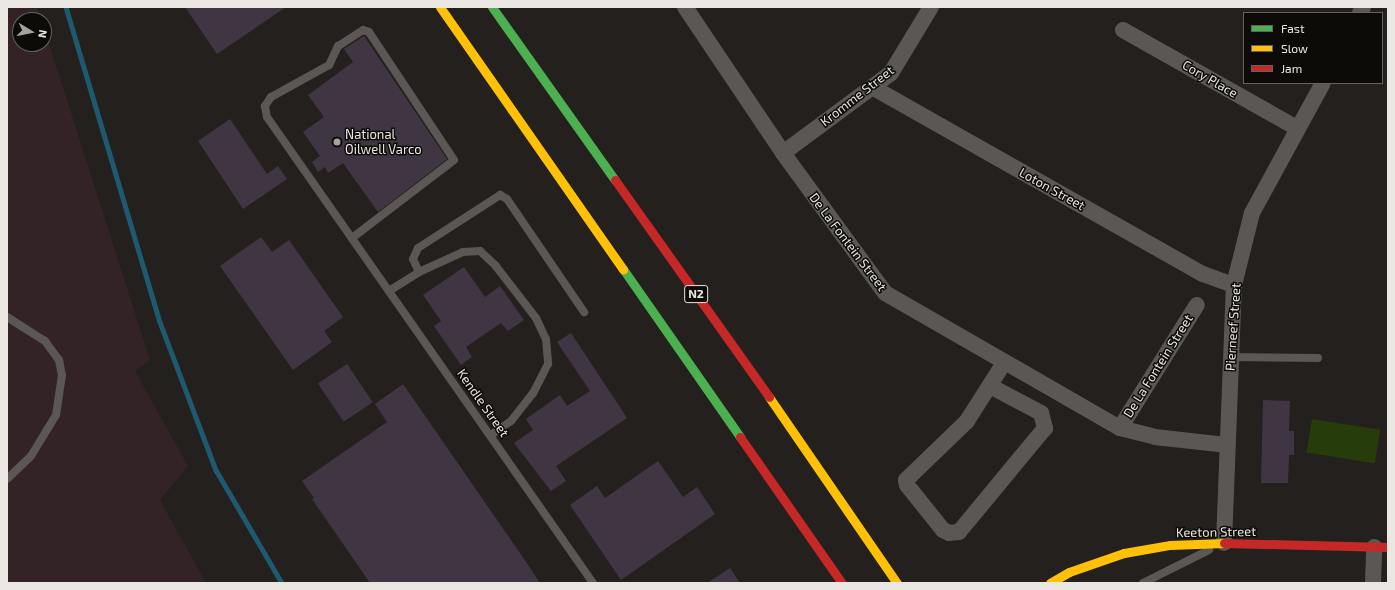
<!DOCTYPE html>
<html>
<head>
<meta charset="utf-8">
<style>
	body { margin:0 }
	#map { position:relative; width:1395px; height:590px; overflow:hidden; background:#24201d; font-family:"Exo 2",sans-serif }
	div>[style] { position:absolute }
	.industrial>* { inset:0; background:#342326 }
	.green>* { inset:0; background:#263d0b; transform-origin:0 0 }
	.stream>* { height:4.5px; margin:-2.25px; padding:0 2.25px; transform-origin:2.25px; border-radius:2.25px; background:#1d5a6f }
	.building>* { inset:0; background:#403643; transform-origin:0 0 }
	.lane>* { height:8px; margin:-4px; padding:0 4px; transform-origin:4px; border-radius:4px; background:#5a5754 }
	.street>* { height:16px; margin:-8px; padding:0 8px; transform-origin:8px; border-radius:8px; background:#5a5754 }
	.fast>* { height:9px; margin:-4.5px; padding:0 4.5px; transform-origin:4.5px; border-radius:4.5px; background:#4caf50 }
	.slow>* { height:9px; margin:-4.5px; padding:0 4.5px; transform-origin:4.5px; border-radius:4.5px; background:#ffc107 }
	.jam>* { height:9px; margin:-4.5px; padding:0 4.5px; transform-origin:4.5px; border-radius:4.5px; background:#c62828 }
	.dots>* { width:11px; height:11px; translate:-50% -50%; box-sizing:border-box; border:2px solid #0d0b08; border-radius:50% }
	span { translate:-50% -50%; white-space:nowrap; text-align:center; line-height:1.15; -webkit-text-stroke:3px #0d0b08; paint-order:stroke }
	.shield-label span { padding:1px 3px; background:#0d0b08; border:1px solid; border-radius:3px; -webkit-text-stroke-width:0 }
	.shield-label { font-size:12px; color:#eae6e1; font-weight:700 }
	.street-label { font-size:13px; color:#eae6e1 }
	.poi-label { font-size:13px; color:#eae6e1 }
	.left { translate:0 -50%; text-align:left }
	.frame { position:absolute; inset:0; border:8px solid #eae6e1; pointer-events:none }
	.legend { position:absolute; left:1243px; top:12px; width:140px; height:72px; box-sizing:border-box; background:#0d0b08; border:1px solid #65635f; margin:0; padding:5px 7px; list-style:none; font-size:12px; color:#eae6e1 }
	.legend li { display:flex; align-items:center; gap:8px; height:20px }
	.legend b { width:20px; border:1px solid #65635f }
	.north { position:absolute; left:12px; top:12px; width:40px; height:40px; box-sizing:border-box; background:#0d0b08; border:1px solid #65635f; border-radius:50%; rotate:100deg; font-size:11px; font-weight:700; line-height:16px; text-align:center; color:#eae6e1 }
	.north::after { content:''; display:block; margin:auto; width:14px; height:18px; background:#a5a19c; clip-path:polygon(50% 0,100% 100%,50% 72%,0 100%) }
</style>
</head>
<body>
<div id="map">
	<div class="industrial">
		<div style="clip-path:polygon(7px 7px,37px 7px,41px 20px,20px 20px,20px 44px,44px 44px,44px 28px,150px 360px,135px 371px,188px 466px,160px 500px,206px 583px,7px 583px)"></div>
	</div>
	<div class="green">
		<div style="left:1312px;top:419px;width:69px;height:34px;rotate:9deg"></div>
	</div>
	<div class="stream">
		<div style="left:66px;top:7px;width:329px;rotate:73.4deg"></div>
		<div style="left:160px;top:322px;width:158px;rotate:69.3deg"></div>
		<div style="left:216px;top:470px;width:131px;rotate:59.7deg"></div>
	</div>
	<div class="building">
		<div style="clip-path:polygon(185px 7px,286px 7px,217px 54px)"></div>
		<div style="clip-path:polygon(364px 36px,447px 159px,378px 212px,343px 163px,328px 173px,325px 167px,318px 172px,312px 162px,320px 156px,303px 132px,324px 117px,308px 95px,353px 62px,344px 49px)"></div>
		<div style="clip-path:polygon(230px 119px,267px 174px,278px 166px,287px 179px,243px 209px,198px 141px)"></div>
		<div style="clip-path:polygon(261px 237px,272px 252px,289px 240px,343px 317px,324px 331px,332px 342px,293px 370px,220px 266px)"></div>
		<div style="clip-path:polygon(464px 267px,485px 297px,500px 286px,524px 320px,508px 331px,501px 323px,466px 347px,472px 357px,461px 365px,434px 326px,441px 321px,423px 295px)"></div>
		<div style="clip-path:polygon(571px 333px,627px 418px,556px 466px,566px 481px,551px 491px,514px 443px,533px 430px,526px 419px,560px 395px,567px 406px,590px 391px,557px 342px)"></div>
		<div style="left:347px;top:364px;width:46px;height:35px;rotate:56deg"></div>
		<div style="clip-path:polygon(403px 384px,522px 556px,540px 583px,370px 583px,312px 499px,314px 498px,302px 481px,387px 422px,375px 404px)"></div>
		<div style="clip-path:polygon(1263px 400px,1290px 401px,1289px 431px,1294px 431px,1294px 455px,1289px 455px,1288px 483px,1261px 483px)"></div>
		<div style="clip-path:polygon(658px 461px,683px 497px,697px 487px,715px 514px,621px 580px,570px 505px,597px 486px,605px 498px)"></div>
		<div style="clip-path:polygon(730px 568px,740px 583px,707px 583px)"></div>
	</div>
	<div class="lane">
		<div style="left:352px;top:238px;width:128px;rotate:-37.4deg"></div>
		<div style="left:454px;top:160px;width:154px;rotate:-123.6deg"></div>
		<div style="left:369px;top:32px;width:6px;rotate:-162deg"></div>
		<div style="left:363px;top:30px;width:30px;rotate:147deg"></div>
		<div style="left:338px;top:46px;width:21px;rotate:115deg"></div>
		<div style="left:329px;top:65px;width:66px;rotate:151.1deg"></div>
		<div style="left:271px;top:97px;width:11px;rotate:124deg"></div>
		<div style="left:265px;top:106px;width:11px;rotate:80deg"></div>
		<div style="left:267px;top:117px;width:569px;rotate:55.02deg"></div>
		<div style="left:419px;top:272px;width:48px;rotate:-24.4deg"></div>
		<div style="left:463px;top:252px;width:17px;rotate:-3deg"></div>
		<div style="left:480px;top:251px;width:21px;rotate:43deg"></div>
		<div style="left:495px;top:265px;width:67px;rotate:52.3deg"></div>
		<div style="left:536px;top:318px;width:23px;rotate:65deg"></div>
		<div style="left:546px;top:339px;width:25px;rotate:85deg"></div>
		<div style="left:548px;top:364px;width:33px;rotate:117deg"></div>
		<div style="left:533px;top:393px;width:36px;rotate:128deg"></div>
		<div style="left:511px;top:421px;width:24px;rotate:145deg"></div>
		<div style="left:389px;top:291px;width:36px;rotate:-32deg"></div>
		<div style="left:419px;top:272px;width:14px;rotate:-115deg"></div>
		<div style="left:413px;top:259px;width:12px;rotate:-66deg"></div>
		<div style="left:418px;top:248px;width:98px;rotate:-32.9deg"></div>
		<div style="left:500px;top:195px;width:8px;rotate:30deg"></div>
		<div style="left:507px;top:199px;width:137px;rotate:55.7deg"></div>
		<div style="left:7px;top:317px;width:45px;rotate:32.3deg"></div>
		<div style="left:45px;top:341px;width:24px;rotate:54deg"></div>
		<div style="left:59px;top:360px;width:15px;rotate:79deg"></div>
		<div style="left:62px;top:375px;width:40px;rotate:98.5deg"></div>
		<div style="left:56px;top:415px;width:48px;rotate:121.4deg"></div>
		<div style="left:31px;top:456px;width:33px;rotate:136deg"></div>
		<div style="left:1230px;top:357px;width:88px;rotate:0.7deg"></div>
		<div style="left:1143px;top:583px;width:74px;rotate:-26.6deg"></div>
	</div>
	<div class="street">
		<div style="left:685px;top:7px;width:176px;rotate:56.1deg"></div>
		<div style="left:783px;top:153px;width:173px;rotate:53.9deg"></div>
		<div style="left:885px;top:293px;width:271px;rotate:29.9deg"></div>
		<div style="left:1120px;top:428px;width:36px;rotate:14deg"></div>
		<div style="left:1155px;top:437px;width:71px;rotate:6.4deg"></div>
		<div style="left:1360px;top:13px;width:7px;rotate:-63deg"></div>
		<div style="left:1123px;top:30px;width:200px;rotate:29.4deg"></div>
		<div style="left:872px;top:87px;width:380px;rotate:29.5deg"></div>
		<div style="left:1203px;top:274px;width:33px;rotate:20deg"></div>
		<div style="left:783px;top:153px;width:134px;rotate:-36.5deg"></div>
		<div style="left:891px;top:73px;width:77px;rotate:-58.8deg"></div>
		<div style="left:990px;top:386px;width:58px;rotate:27.9deg"></div>
		<div style="left:1041px;top:413px;width:16px;rotate:75deg"></div>
		<div style="left:1045px;top:428px;width:135px;rotate:129.6deg"></div>
		<div style="left:959px;top:532px;width:10px;rotate:174deg"></div>
		<div style="left:949px;top:533px;width:7px;rotate:-153deg"></div>
		<div style="left:943px;top:530px;width:58px;rotate:-128.7deg"></div>
		<div style="left:907px;top:485px;width:5px;rotate:-101deg"></div>
		<div style="left:906px;top:480px;width:85px;rotate:-44deg"></div>
		<div style="left:967px;top:421px;width:69px;rotate:-57.5deg"></div>
		<div style="left:1120px;top:428px;width:145px;rotate:-58deg"></div>
		<div style="left:1224px;top:543px;width:258px;rotate:-87.8deg"></div>
		<div style="left:1234px;top:285px;width:74px;rotate:-76deg"></div>
		<div style="left:1252px;top:213px;width:148px;rotate:-61.4deg"></div>
		<div style="left:1373px;top:583px;width:36px;rotate:-88deg"></div>
	</div>
	<div class="fast">
		<div style="left:492px;top:7px;width:212px;rotate:54.6deg"></div>
		<div style="left:623px;top:269px;width:205px;rotate:55.1deg"></div>
	</div>
	<div class="slow">
		<div style="left:440px;top:7px;width:320px;rotate:55.1deg"></div>
		<div style="left:769px;top:397px;width:226px;rotate:55.5deg"></div>
		<div style="left:1050px;top:583px;width:22px;rotate:-30deg"></div>
		<div style="left:1069px;top:572px;width:58px;rotate:-19.1deg"></div>
		<div style="left:1124px;top:553px;width:47px;rotate:-9.9deg"></div>
		<div style="left:1170px;top:545px;width:54px;rotate:-2.1deg"></div>
	</div>
	<div class="jam">
		<div style="left:615px;top:180px;width:266px;rotate:54.6deg"></div>
		<div style="left:740px;top:437px;width:178px;rotate:55.1deg"></div>
		<div style="left:1224px;top:543px;width:164px;rotate:1.4deg"></div>
	</div>
	<div class="dots">
		<div style="left:337px;top:142px;background:#a5a19c"></div>
	</div>
	<div class="shield-label">
		<span style="left:696px;top:294px">N2</span>
	</div>
	<div class="street-label">
		<span style="left:1210px;top:79px;rotate:30deg">Cory Place</span>
		<span style="left:857px;top:96px;rotate:-38deg">Kromme Street</span>
		<span style="left:1052px;top:189px;rotate:29deg">Loton Street</span>
		<span style="left:848px;top:242px;rotate:53deg">De La Fontein Street</span>
		<span style="left:1233px;top:327px;rotate:-86deg">Pierneef Street</span>
		<span style="left:1158px;top:366px;rotate:-58deg">De La Fontein Street</span>
		<span style="left:483px;top:403px;rotate:55deg">Kendle Street</span>
		<span style="left:1216px;top:532px;rotate:-1deg">Keeton Street</span>
	</div>
	<div class="poi-label">
		<span class="left" style="left:345px;top:142px">National<br>Oilwell Varco</span>
	</div>
	<div class="frame"></div>
	<ul class="legend">
	<li><b style="height:5px;background:#4caf50"></b>Fast</li>
	<li><b style="height:5px;background:#ffc107"></b>Slow</li>
	<li><b style="height:5px;background:#c62828"></b>Jam</li>
	</ul>
	<div class="north">N</div>
</div>
</body>
</html>
